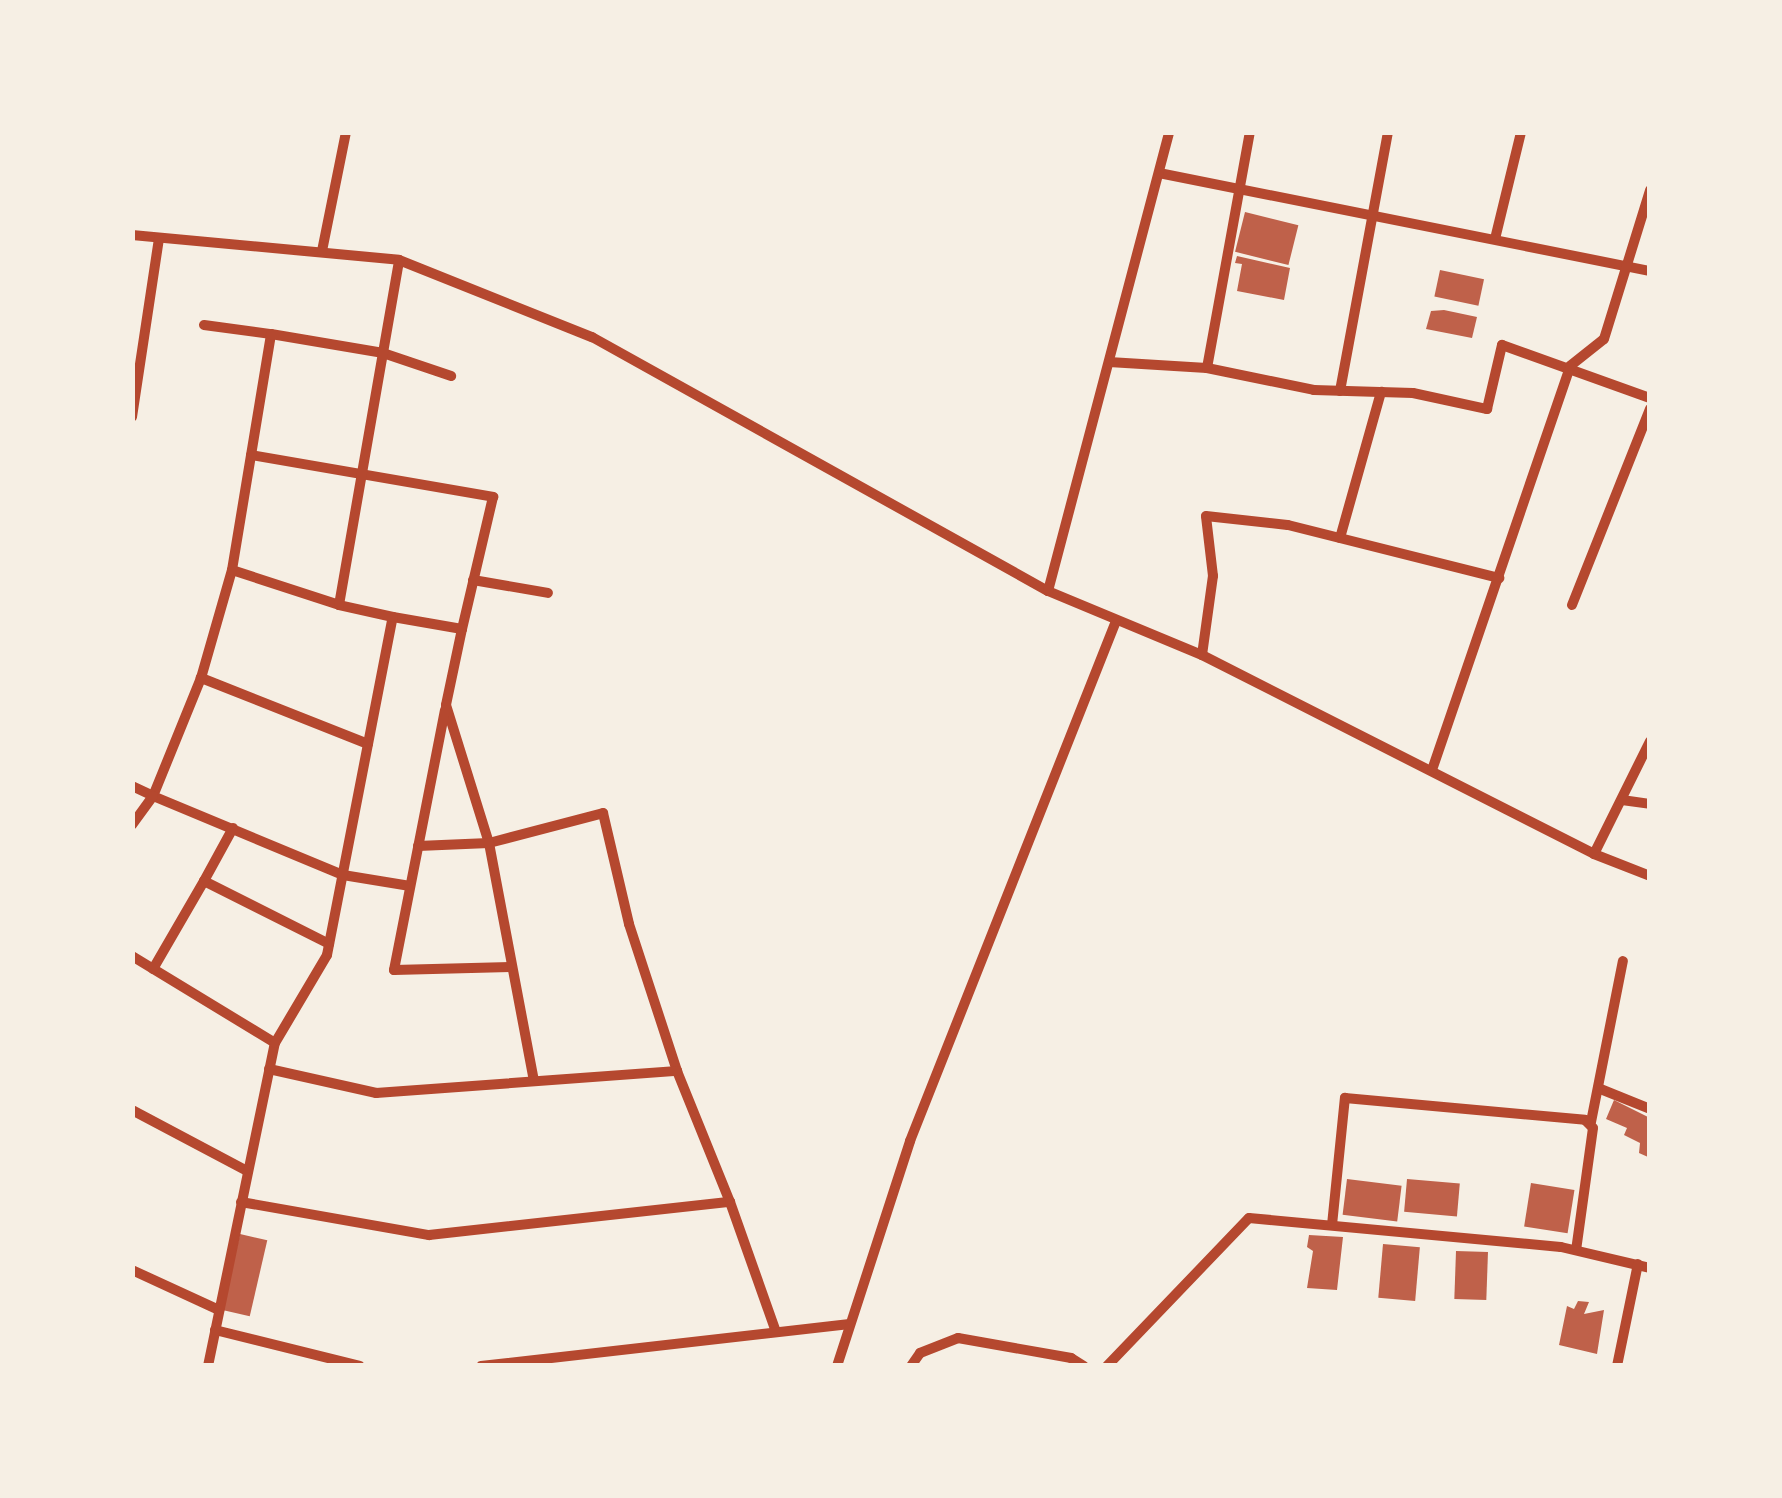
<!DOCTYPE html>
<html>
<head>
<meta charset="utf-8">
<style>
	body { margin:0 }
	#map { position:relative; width:1782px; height:1498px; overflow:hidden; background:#f6efe4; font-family:"PT Sans Narrow",sans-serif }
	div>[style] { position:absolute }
	.building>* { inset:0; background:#bf614a; transform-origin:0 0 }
	.minor>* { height:10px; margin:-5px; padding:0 5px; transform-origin:5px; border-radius:5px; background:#b5482f }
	span { translate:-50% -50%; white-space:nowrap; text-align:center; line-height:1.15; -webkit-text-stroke:8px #f6efe4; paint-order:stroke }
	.frame { position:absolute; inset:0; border:135px solid #f6efe4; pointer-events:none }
</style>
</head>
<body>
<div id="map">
	<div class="building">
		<div style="left:1245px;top:212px;width:55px;height:41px;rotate:14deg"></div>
		<div style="clip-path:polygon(1237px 256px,1290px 268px,1284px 300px,1237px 291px,1242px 264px,1235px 263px)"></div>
		<div style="left:1440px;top:270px;width:45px;height:27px;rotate:12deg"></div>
		<div style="clip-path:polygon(1444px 310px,1477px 317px,1472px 338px,1426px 329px,1431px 311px)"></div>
		<div style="clip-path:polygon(1614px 1100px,1650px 1118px,1648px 1157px,1639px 1153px,1640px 1143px,1624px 1135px,1627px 1128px,1606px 1119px)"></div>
		<div style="left:1347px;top:1179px;width:55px;height:36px;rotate:7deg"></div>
		<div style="left:1407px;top:1179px;width:53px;height:33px;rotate:5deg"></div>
		<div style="left:1531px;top:1183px;width:44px;height:44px;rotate:9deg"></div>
		<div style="left:240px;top:1234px;width:28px;height:78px;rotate:13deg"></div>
		<div style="clip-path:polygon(1309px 1235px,1343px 1237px,1337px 1290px,1307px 1288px,1313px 1251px,1307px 1247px)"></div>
		<div style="left:1383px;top:1244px;width:37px;height:54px;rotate:5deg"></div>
		<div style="left:1456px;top:1251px;width:32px;height:48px;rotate:2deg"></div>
		<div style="clip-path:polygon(1578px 1301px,1589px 1302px,1584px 1314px,1604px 1310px,1597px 1354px,1559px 1345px,1567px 1306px,1574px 1309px)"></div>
	</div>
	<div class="minor">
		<div style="left:1159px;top:173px;width:501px;rotate:11.29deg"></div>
		<div style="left:132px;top:235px;width:268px;rotate:5.3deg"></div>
		<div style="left:399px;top:260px;width:208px;rotate:21.8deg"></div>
		<div style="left:592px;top:337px;width:522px;rotate:29.12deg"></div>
		<div style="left:1048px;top:591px;width:167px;rotate:22.6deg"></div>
		<div style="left:1202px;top:655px;width:440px;rotate:26.9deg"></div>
		<div style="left:1594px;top:854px;width:60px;rotate:21.4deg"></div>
		<div style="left:1495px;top:239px;width:110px;rotate:-76.3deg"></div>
		<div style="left:322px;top:251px;width:121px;rotate:-78.6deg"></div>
		<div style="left:204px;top:325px;width:68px;rotate:7.7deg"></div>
		<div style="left:1109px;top:362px;width:98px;rotate:3.5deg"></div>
		<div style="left:1207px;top:368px;width:109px;rotate:11.6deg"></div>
		<div style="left:1314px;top:390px;width:99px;rotate:1.7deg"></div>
		<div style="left:1413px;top:393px;width:76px;rotate:12.2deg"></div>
		<div style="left:1487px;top:409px;width:66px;rotate:-76.8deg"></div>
		<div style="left:1502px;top:345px;width:157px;rotate:19.7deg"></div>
		<div style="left:1207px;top:368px;width:240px;rotate:-79.7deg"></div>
		<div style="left:1340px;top:391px;width:263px;rotate:-79.5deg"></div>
		<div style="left:132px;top:417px;width:181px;rotate:-81.4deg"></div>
		<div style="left:251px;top:455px;width:246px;rotate:9.8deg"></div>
		<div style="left:493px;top:497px;width:136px;rotate:103.2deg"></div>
		<div style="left:1340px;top:538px;width:152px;rotate:-74.3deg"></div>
		<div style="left:232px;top:570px;width:113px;rotate:18.1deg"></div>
		<div style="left:473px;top:580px;width:76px;rotate:9.8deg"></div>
		<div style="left:1048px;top:591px;width:475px;rotate:-75.2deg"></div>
		<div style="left:1572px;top:605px;width:211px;rotate:-68.3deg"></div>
		<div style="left:393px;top:617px;width:70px;rotate:9.9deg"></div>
		<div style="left:462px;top:629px;width:78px;rotate:101.9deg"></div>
		<div style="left:446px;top:705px;width:145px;rotate:72.7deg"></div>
		<div style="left:489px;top:843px;width:118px;rotate:-14.7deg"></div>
		<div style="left:603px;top:813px;width:114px;rotate:76.8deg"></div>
		<div style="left:629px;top:924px;width:155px;rotate:71.9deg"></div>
		<div style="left:677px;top:1071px;width:141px;rotate:68deg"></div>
		<div style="left:1202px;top:655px;width:80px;rotate:-82.1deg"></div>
		<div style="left:1213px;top:576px;width:60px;rotate:-96.7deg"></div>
		<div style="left:1206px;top:516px;width:82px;rotate:6.3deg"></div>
		<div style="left:1288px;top:525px;width:218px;rotate:14.1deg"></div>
		<div style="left:201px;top:678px;width:112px;rotate:-74deg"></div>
		<div style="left:232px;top:570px;width:239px;rotate:-80.6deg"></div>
		<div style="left:271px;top:334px;width:114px;rotate:9.6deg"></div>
		<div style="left:383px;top:353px;width:72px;rotate:18.7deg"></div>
		<div style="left:445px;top:710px;width:265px;rotate:101.1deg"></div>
		<div style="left:394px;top:970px;width:118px;rotate:-1.5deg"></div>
		<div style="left:368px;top:744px;width:180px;rotate:-158.4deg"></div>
		<div style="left:201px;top:678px;width:127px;rotate:112.1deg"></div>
		<div style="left:153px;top:796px;width:206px;rotate:22.6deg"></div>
		<div style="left:343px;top:875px;width:68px;rotate:9.3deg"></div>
		<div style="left:1432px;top:770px;width:427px;rotate:-71.1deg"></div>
		<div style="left:1570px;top:366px;width:43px;rotate:-38.5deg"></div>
		<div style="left:1604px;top:339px;width:156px;rotate:-72.8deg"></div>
		<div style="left:132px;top:786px;width:23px;rotate:25deg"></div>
		<div style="left:153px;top:796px;width:36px;rotate:126deg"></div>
		<div style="left:1622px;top:800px;width:28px;rotate:8deg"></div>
		<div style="left:233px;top:828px;width:60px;rotate:118.7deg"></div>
		<div style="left:204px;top:881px;width:140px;rotate:26.7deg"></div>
		<div style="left:418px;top:846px;width:71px;rotate:-2.4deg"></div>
		<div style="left:489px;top:843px;width:242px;rotate:79.3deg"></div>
		<div style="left:1594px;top:854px;width:126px;rotate:-63.6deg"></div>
		<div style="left:132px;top:956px;width:167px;rotate:31.3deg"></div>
		<div style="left:153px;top:969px;width:102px;rotate:-59.9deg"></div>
		<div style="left:269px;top:1069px;width:110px;rotate:12.6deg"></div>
		<div style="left:376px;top:1093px;width:302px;rotate:-4.2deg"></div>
		<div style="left:1598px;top:1088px;width:56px;rotate:22deg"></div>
		<div style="left:132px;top:1110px;width:130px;rotate:27.9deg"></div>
		<div style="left:1591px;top:1122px;width:164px;rotate:-78.8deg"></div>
		<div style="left:241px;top:1202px;width:191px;rotate:10deg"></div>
		<div style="left:429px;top:1235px;width:303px;rotate:-6.3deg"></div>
		<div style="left:730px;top:1202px;width:138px;rotate:70.5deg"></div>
		<div style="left:1332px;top:1225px;width:128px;rotate:-84.2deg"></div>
		<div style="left:1345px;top:1098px;width:241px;rotate:5.2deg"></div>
		<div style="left:1585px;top:1120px;width:11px;rotate:45deg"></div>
		<div style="left:1593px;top:1128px;width:123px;rotate:97.9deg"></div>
		<div style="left:132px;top:1270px;width:96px;rotate:24.7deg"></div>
		<div style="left:215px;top:1330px;width:149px;rotate:13.9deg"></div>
		<div style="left:208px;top:1366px;width:330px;rotate:-78.3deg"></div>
		<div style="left:275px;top:1043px;width:102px;rotate:-59.4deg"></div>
		<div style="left:327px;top:955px;width:344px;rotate:-79deg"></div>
		<div style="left:393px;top:617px;width:55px;rotate:-167.5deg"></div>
		<div style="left:339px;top:605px;width:350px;rotate:-80.1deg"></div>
		<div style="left:481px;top:1366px;width:371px;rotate:-6.5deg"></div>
		<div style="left:837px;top:1366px;width:237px;rotate:-72deg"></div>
		<div style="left:910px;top:1141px;width:559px;rotate:-68.39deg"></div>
		<div style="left:911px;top:1366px;width:16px;rotate:-55deg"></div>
		<div style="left:920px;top:1353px;width:41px;rotate:-21.5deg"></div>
		<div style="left:958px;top:1338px;width:115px;rotate:10deg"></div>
		<div style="left:1071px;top:1358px;width:15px;rotate:32deg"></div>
		<div style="left:1107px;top:1366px;width:205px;rotate:-46.2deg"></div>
		<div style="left:1249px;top:1218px;width:313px;rotate:5.3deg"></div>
		<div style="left:1561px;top:1247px;width:91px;rotate:13.3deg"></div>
		<div style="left:1617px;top:1366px;width:104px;rotate:-78.4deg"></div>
	</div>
	<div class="frame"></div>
</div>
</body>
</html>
